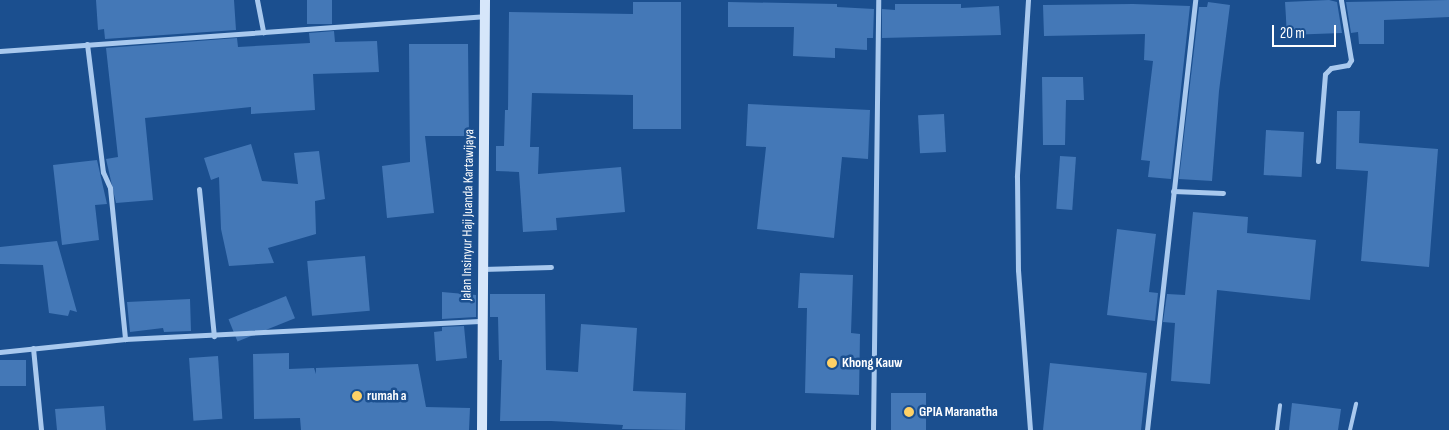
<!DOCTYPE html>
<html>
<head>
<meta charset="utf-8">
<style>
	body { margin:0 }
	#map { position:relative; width:1449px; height:430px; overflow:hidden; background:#1b4f8f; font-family:"Sofia Sans Condensed",sans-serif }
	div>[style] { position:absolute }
	.building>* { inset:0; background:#4478b7; transform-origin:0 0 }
	.service>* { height:4px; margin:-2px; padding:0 2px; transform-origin:2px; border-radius:2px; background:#a9c9ee }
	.minor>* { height:5px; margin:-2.5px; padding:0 2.5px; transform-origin:2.5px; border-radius:2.5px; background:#a9c9ee }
	.secondary>* { height:10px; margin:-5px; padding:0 5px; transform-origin:5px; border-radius:5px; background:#d6e6fa }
	.dots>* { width:14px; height:14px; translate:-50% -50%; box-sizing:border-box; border:2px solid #1b4f8f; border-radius:50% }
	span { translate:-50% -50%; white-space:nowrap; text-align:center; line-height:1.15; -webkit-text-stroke:5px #1b4f8f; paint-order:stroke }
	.street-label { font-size:14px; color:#fff }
	.poi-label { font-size:14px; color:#fff; font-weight:700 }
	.left { translate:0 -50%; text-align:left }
	.scale { position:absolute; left:1272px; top:25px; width:64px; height:22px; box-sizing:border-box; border:2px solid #fff; border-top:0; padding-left:6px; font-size:15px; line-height:18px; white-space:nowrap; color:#fff; -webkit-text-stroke:4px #1b4f8f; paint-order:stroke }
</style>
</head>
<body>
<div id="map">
	<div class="building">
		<div style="clip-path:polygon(96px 0,234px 0,236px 30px,105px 39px,104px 29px,98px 30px)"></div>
		<div style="left:307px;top:0;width:25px;height:24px"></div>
		<div style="clip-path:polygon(1329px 0,1337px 2px,1342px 33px,1287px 35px,1285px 2px)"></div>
		<div style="clip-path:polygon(1449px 0,1449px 17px,1384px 20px,1384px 44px,1359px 44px,1358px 32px,1351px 33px,1346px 2px)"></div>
		<div style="clip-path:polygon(633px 2px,681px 2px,681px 129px,633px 129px,633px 95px,532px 93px,530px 147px,539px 147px,538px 174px,621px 167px,625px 212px,556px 218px,557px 230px,523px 232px,519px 172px,496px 171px,496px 146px,504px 146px,505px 110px,508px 110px,509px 12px,633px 14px)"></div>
		<div style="clip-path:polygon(728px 2px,837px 4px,837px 7px,874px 9px,873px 38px,867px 38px,867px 50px,835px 48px,835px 58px,793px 56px,794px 27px,728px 27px)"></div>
		<div style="clip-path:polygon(1208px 2px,1230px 5px,1219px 91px,1212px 181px,1179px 179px,1199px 7px,1207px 7px)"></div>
		<div style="clip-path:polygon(895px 4px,961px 4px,961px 8px,999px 6px,1001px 35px,882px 38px,882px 9px,895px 10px)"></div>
		<div style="clip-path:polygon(1133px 4px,1190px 6px,1171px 179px,1148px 177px,1150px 161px,1141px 160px,1153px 61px,1144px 60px,1145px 34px,1044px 36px,1043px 5px)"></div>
		<div style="clip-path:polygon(334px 31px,335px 42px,377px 41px,379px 72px,313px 74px,315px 110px,251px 114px,251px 107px,145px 118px,153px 200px,116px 203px,106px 159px,118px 157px,106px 48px,237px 38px,238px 47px,310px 43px,309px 33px)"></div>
		<div style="clip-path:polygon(409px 44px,468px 44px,469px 136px,425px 136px,434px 213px,387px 218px,382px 166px,410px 162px)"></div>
		<div style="clip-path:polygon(1042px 77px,1083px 77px,1084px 100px,1066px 100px,1065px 145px,1043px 145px)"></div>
		<div style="clip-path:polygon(748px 104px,870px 110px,868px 159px,842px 157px,834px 238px,757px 229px,766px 147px,746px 146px)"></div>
		<div style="clip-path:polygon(1337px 111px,1360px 111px,1359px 143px,1438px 149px,1429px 267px,1361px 261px,1368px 171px,1336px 169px)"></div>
		<div style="left:944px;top:114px;width:38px;height:26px;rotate:87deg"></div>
		<div style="left:1266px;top:130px;width:38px;height:45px;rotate:3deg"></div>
		<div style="clip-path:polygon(251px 144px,262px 181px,298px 184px,294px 153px,319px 151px,325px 199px,315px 201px,316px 234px,268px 248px,274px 263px,229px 266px,221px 229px,219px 177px,211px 180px,204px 158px)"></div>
		<div style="left:1060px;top:156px;width:16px;height:53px;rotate:4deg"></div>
		<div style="clip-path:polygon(97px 160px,107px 204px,95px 205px,99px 240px,62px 245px,53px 165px)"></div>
		<div style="clip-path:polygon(1193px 212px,1248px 217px,1247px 233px,1316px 240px,1310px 300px,1217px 290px,1210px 384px,1171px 381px,1175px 323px,1163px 322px,1167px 294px,1185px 295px)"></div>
		<div style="clip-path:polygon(1117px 229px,1156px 234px,1149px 292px,1158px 293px,1155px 321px,1107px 315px)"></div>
		<div style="clip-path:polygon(57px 241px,77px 312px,70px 310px,68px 316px,49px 313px,43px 265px,0 264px,0 247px)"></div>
		<div style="left:365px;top:256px;width:55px;height:58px;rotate:85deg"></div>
		<div style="clip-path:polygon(800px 273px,853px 275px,851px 333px,860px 334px,859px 395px,805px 393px,807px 308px,798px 308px)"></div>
		<div style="clip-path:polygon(442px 292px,476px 295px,476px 317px,442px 319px)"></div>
		<div style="clip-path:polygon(490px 294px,545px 294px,546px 370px,578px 372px,581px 324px,637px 328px,633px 391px,686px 393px,685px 430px,622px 429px,623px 425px,551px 421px,500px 421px,502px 360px,499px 360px,498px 317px,490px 317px)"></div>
		<div style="left:286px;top:296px;width:24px;height:62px;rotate:68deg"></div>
		<div style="clip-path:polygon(190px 299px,191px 331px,164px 332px,163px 328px,130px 332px,127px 302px)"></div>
		<div style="clip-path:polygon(464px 326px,467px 358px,436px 361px,434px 332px,442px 331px,442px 327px)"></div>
		<div style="clip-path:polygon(289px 353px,289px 369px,314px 368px,316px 374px,316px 368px,418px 364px,426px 407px,470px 408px,469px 430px,301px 430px,300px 418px,254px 419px,253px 354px)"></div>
		<div style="left:218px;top:356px;width:63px;height:29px;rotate:86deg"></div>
		<div style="left:26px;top:360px;width:26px;height:26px;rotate:90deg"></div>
		<div style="clip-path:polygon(1050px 363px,1147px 373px,1141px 430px,1043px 430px)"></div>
		<div style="left:926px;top:393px;width:37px;height:35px;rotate:90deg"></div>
		<div style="clip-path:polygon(1292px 403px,1341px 409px,1338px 430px,1289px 430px)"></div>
		<div style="clip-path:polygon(104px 406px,106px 430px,57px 430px,55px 409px)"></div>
	</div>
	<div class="service">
		<div style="left:1277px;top:430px;width:25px;rotate:-83deg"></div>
		<div style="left:1350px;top:430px;width:27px;rotate:-77deg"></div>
	</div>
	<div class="minor">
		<div style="left:257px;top:0;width:33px;rotate:79deg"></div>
		<div style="left:1028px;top:0;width:177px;rotate:93.6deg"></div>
		<div style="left:1017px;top:177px;width:93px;rotate:89.4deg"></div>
		<div style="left:1018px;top:270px;width:160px;rotate:85.7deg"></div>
		<div style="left:87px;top:44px;width:129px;rotate:82.9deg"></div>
		<div style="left:103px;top:172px;width:17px;rotate:66deg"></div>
		<div style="left:110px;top:188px;width:152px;rotate:84.3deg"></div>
		<div style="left:0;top:51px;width:485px;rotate:-4.1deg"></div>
		<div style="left:1318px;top:161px;width:87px;rotate:-85.4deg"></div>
		<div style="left:1325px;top:74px;width:8px;rotate:-45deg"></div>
		<div style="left:1331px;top:68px;width:17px;rotate:-10deg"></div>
		<div style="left:1348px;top:65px;width:6px;rotate:-59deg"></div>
		<div style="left:1351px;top:60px;width:61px;rotate:-99.5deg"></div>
		<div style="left:199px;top:189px;width:148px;rotate:84.2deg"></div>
		<div style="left:1173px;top:191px;width:50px;rotate:2.3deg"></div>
		<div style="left:482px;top:269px;width:69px;rotate:-1.7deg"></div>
		<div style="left:33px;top:348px;width:82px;rotate:84.4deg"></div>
		<div style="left:0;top:352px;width:126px;rotate:-5.9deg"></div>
		<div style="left:125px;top:339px;width:355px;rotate:-2.9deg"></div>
		<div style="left:873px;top:430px;width:430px;rotate:-89.3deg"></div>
		<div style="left:1147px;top:430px;width:433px;rotate:-83.6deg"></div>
	</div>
	<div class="secondary">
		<div style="left:482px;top:430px;width:430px;rotate:-89.6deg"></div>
	</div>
	<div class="dots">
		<div style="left:832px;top:363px;background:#ffd166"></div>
		<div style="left:357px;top:396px;background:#ffd166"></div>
		<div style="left:909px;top:412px;background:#ffd166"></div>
	</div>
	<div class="street-label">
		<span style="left:468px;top:215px;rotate:-89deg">Jalan Insinyur Haji Juanda Kartawijaya</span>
	</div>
	<div class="poi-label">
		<span class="left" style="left:842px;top:363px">Khong Kauw</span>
		<span class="left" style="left:367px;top:396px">rumah a</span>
		<span class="left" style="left:919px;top:412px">GPIA Maranatha</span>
	</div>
	<div class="scale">20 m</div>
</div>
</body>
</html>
